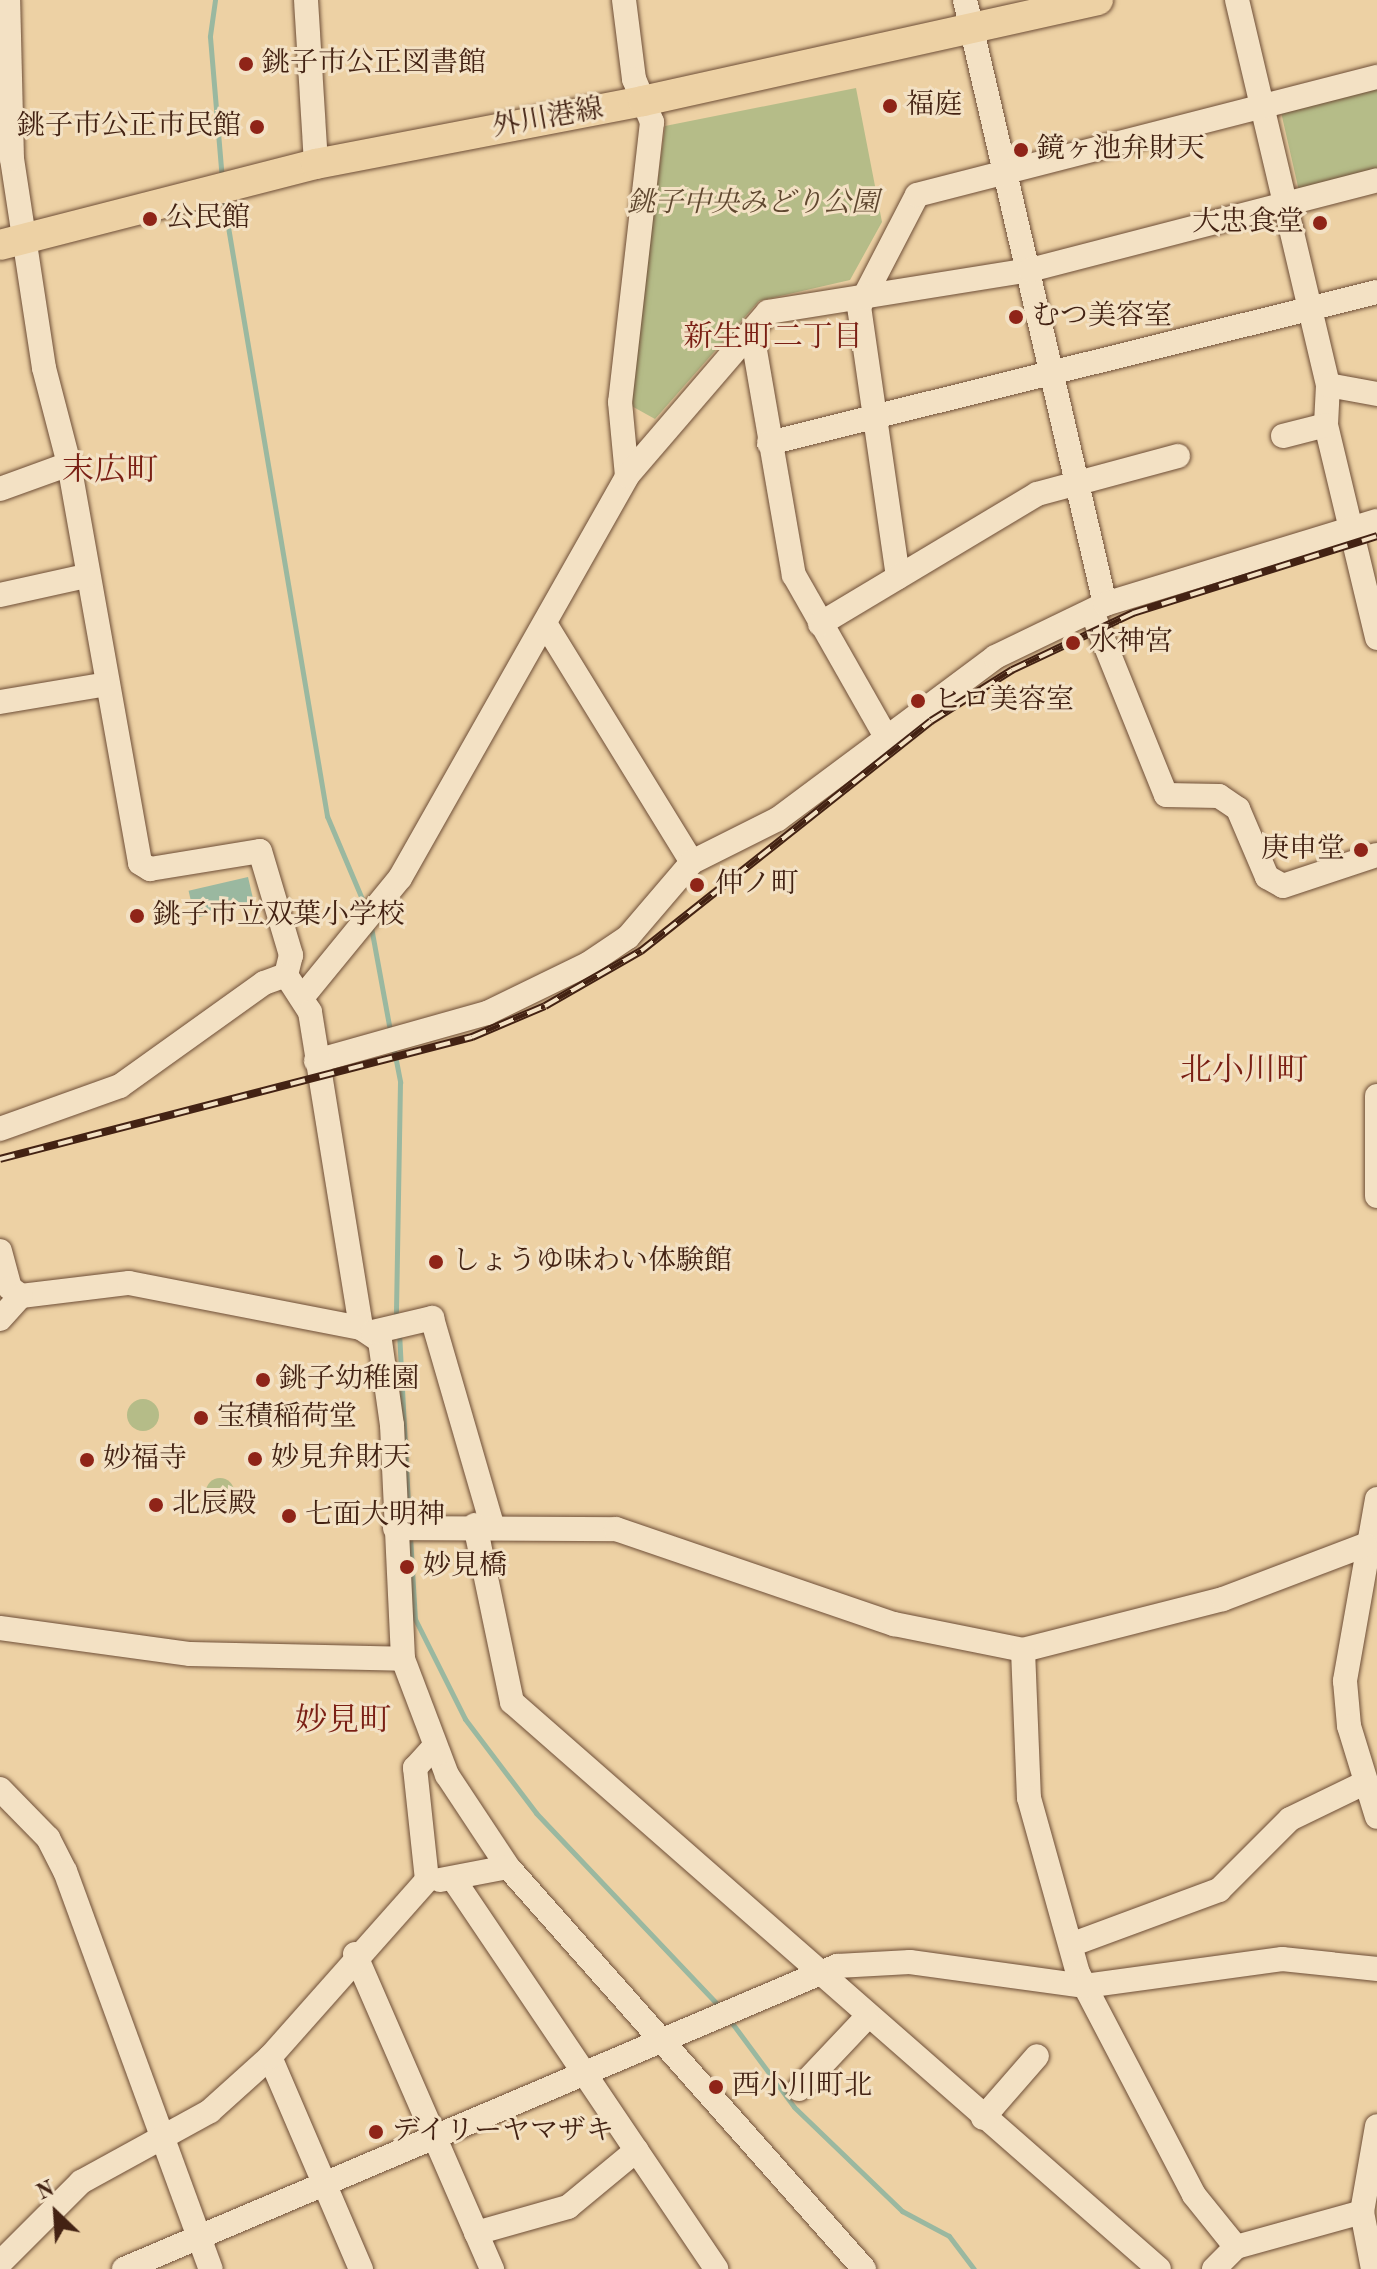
<!DOCTYPE html>
<html>
<head>
<meta charset="utf-8">
<style>
	body { margin:0 }
	#map { position:relative; width:1377px; height:2269px; overflow:hidden; background:#edd1a4; font-family:"Old Standard TT","Noto Serif JP",serif }
	div>[style] { position:absolute }
	.green>* { inset:0; background:#b5bc88 }
	.round { border-radius:50% }
	.water>* { inset:0; background:#9ab8a0; transform-origin:0 0 }
	.stream>* { height:5px; margin:-2.5px; padding:0 2.5px; transform-origin:2.5px; border-radius:2.5px; background:#9ab8a0 }
	.roads { filter:drop-shadow(0 0 2px #6e4e37) drop-shadow(0 0 2px #6e4e37) }
	.minor>* { height:24px; margin:-12px; padding:0 12px; transform-origin:12px; border-radius:12px; background:#f3e1c4 }
	.major>* { height:30px; margin:-15px; padding:0 15px; transform-origin:15px; border-radius:15px; background:#edd1a4 }
	.rail>* { height:8px; margin-top:-4px; transform-origin:0; background:repeating-linear-gradient(90deg,#f3e1c4 0 15px,#432213 0 30px); box-sizing:border-box; border-block:2px solid #432213 }
	.dots>* { width:22px; height:22px; translate:-50% -50%; box-sizing:border-box; border:4px solid #f3e1c4; border-radius:50% }
	span { translate:-50% -50%; white-space:nowrap; text-align:center; line-height:1.15; -webkit-text-stroke:6px #f3e1c4; paint-order:stroke }
	.poi-label { font-size:28px; color:#432213 }
	.left { translate:0 -50%; text-align:left }
	.right { translate:-100% -50%; text-align:right }
	.street-label { font-size:28px; color:#432213 }
	.park-label { font-size:28px; color:#604830; font-style:italic }
	.neighbourhood-label { font-size:30px; color:#7a1f14 }
	.quarter-label { font-size:32px; color:#7a1f14 }
	.north { position:absolute; left:16px; top:2173px; width:80px; height:80px; -webkit-text-stroke:6px #f3e1c4; paint-order:stroke; rotate:335deg; font-size:22px; font-weight:700; line-height:32px; text-align:center; color:#432213 }
	.north::after { content:''; display:block; margin:auto; width:28px; height:36px; background:#432213; clip-path:polygon(50% 0,100% 100%,50% 72%,0 100%) }
</style>
</head>
<body>
<div id="map">
	<div class="green">
		<div style="clip-path:polygon(1377px 85px,1377px 169px,1299px 191px,1281px 112px)"></div>
		<div style="clip-path:polygon(856px 88px,882px 222px,850px 280px,759px 301px,655px 419px,628px 404px,665px 126px)"></div>
		<div class="round" style="left:127px;top:1399px;width:32px;height:32px"></div>
		<div class="round" style="left:206px;top:1478px;width:28px;height:28px"></div>
	</div>
	<div class="water">
		<div style="left:248px;top:877px;width:28px;height:61px;rotate:77deg"></div>
	</div>
	<div class="stream">
		<div style="left:215px;top:0;width:37px;rotate:98deg"></div>
		<div style="left:210px;top:37px;width:143px;rotate:85.2deg"></div>
		<div style="left:223px;top:197px;width:628px;rotate:80.46deg"></div>
		<div style="left:327px;top:816px;width:98px;rotate:67.1deg"></div>
		<div style="left:371px;top:927px;width:106px;rotate:79.6deg"></div>
		<div style="left:393px;top:1045px;width:38px;rotate:79deg"></div>
		<div style="left:400px;top:1082px;width:236px;rotate:91deg"></div>
		<div style="left:399px;top:1332px;width:190px;rotate:87deg"></div>
		<div style="left:410px;top:1536px;width:83px;rotate:86.6deg"></div>
		<div style="left:415px;top:1619px;width:112px;rotate:63.4deg"></div>
		<div style="left:465px;top:1719px;width:118px;rotate:52.9deg"></div>
		<div style="left:536px;top:1813px;width:267px;rotate:46.5deg"></div>
		<div style="left:729px;top:2019px;width:109px;rotate:53.5deg"></div>
		<div style="left:794px;top:2107px;width:150px;rotate:43.9deg"></div>
		<div style="left:902px;top:2211px;width:53px;rotate:28deg"></div>
		<div style="left:949px;top:2236px;width:41px;rotate:52.9deg"></div>
	</div>
	<div class="roads">
		<div class="minor">
			<div style="left:306px;top:0;width:164px;rotate:86.5deg"></div>
			<div style="left:624px;top:0;width:80px;rotate:82.8deg"></div>
			<div style="left:634px;top:79px;width:47px;rotate:67.3deg"></div>
			<div style="left:652px;top:122px;width:282px;rotate:96.5deg"></div>
			<div style="left:620px;top:402px;width:74px;rotate:84.6deg"></div>
			<div style="left:965px;top:0;width:620px;rotate:76.95deg"></div>
			<div style="left:1237px;top:0;width:396px;rotate:76.7deg"></div>
			<div style="left:1328px;top:385px;width:40px;rotate:92.9deg"></div>
			<div style="left:1326px;top:425px;width:219px;rotate:76.5deg"></div>
			<div style="left:752px;top:333px;width:246px;rotate:80.2deg"></div>
			<div style="left:794px;top:575px;width:186px;rotate:60.4deg"></div>
			<div style="left:1328px;top:385px;width:50px;rotate:10.4deg"></div>
			<div style="left:1283px;top:436px;width:44px;rotate:-14.3deg"></div>
			<div style="left:769px;top:443px;width:626px;rotate:-13.95deg"></div>
			<div style="left:69px;top:464px;width:405px;rotate:79.9deg"></div>
			<div style="left:140px;top:863px;width:12px;rotate:31deg"></div>
			<div style="left:150px;top:869px;width:111px;rotate:-9.3deg"></div>
			<div style="left:260px;top:851px;width:109px;rotate:73.4deg"></div>
			<div style="left:291px;top:955px;width:21px;rotate:104deg"></div>
			<div style="left:0;top:489px;width:73px;rotate:-19.9deg"></div>
			<div style="left:69px;top:464px;width:99px;rotate:-104.6deg"></div>
			<div style="left:44px;top:368px;width:211px;rotate:-98.7deg"></div>
			<div style="left:12px;top:159px;width:159px;rotate:-91.4deg"></div>
			<div style="left:898px;top:577px;width:273px;rotate:-98.2deg"></div>
			<div style="left:859px;top:307px;width:126px;rotate:-62.6deg"></div>
			<div style="left:917px;top:195px;width:475px;rotate:-14.4deg"></div>
			<div style="left:0;top:595px;width:88px;rotate:-12.5deg"></div>
			<div style="left:1092px;top:612px;width:197px;rotate:68deg"></div>
			<div style="left:1166px;top:795px;width:53px;rotate:1.1deg"></div>
			<div style="left:1219px;top:796px;width:23px;rotate:34deg"></div>
			<div style="left:1238px;top:809px;width:74px;rotate:66.9deg"></div>
			<div style="left:1267px;top:877px;width:18px;rotate:29deg"></div>
			<div style="left:1283px;top:886px;width:99px;rotate:-18.3deg"></div>
			<div style="left:820px;top:624px;width:253px;rotate:-30.9deg"></div>
			<div style="left:1037px;top:494px;width:146px;rotate:-15.1deg"></div>
			<div style="left:546px;top:625px;width:278px;rotate:58.4deg"></div>
			<div style="left:0;top:702px;width:109px;rotate:-9.5deg"></div>
			<div style="left:305px;top:994px;width:150px;rotate:-50.7deg"></div>
			<div style="left:400px;top:878px;width:462px;rotate:-60.5deg"></div>
			<div style="left:627px;top:476px;width:216px;rotate:-49.3deg"></div>
			<div style="left:768px;top:312px;width:265px;rotate:-9.1deg"></div>
			<div style="left:1030px;top:270px;width:358px;rotate:-14.5deg"></div>
			<div style="left:316px;top:1061px;width:178px;rotate:-15.7deg"></div>
			<div style="left:487px;top:1013px;width:112px;rotate:-25.9deg"></div>
			<div style="left:588px;top:964px;width:48px;rotate:-34deg"></div>
			<div style="left:628px;top:937px;width:99px;rotate:-49.5deg"></div>
			<div style="left:692px;top:862px;width:96px;rotate:-26.6deg"></div>
			<div style="left:778px;top:819px;width:271px;rotate:-36.7deg"></div>
			<div style="left:995px;top:657px;width:122px;rotate:-25.7deg"></div>
			<div style="left:1105px;top:604px;width:284px;rotate:-17deg"></div>
			<div style="left:1377px;top:1096px;width:100px;rotate:90deg"></div>
			<div style="left:0;top:1129px;width:127px;rotate:-19.7deg"></div>
			<div style="left:120px;top:1086px;width:177px;rotate:-35.6deg"></div>
			<div style="left:264px;top:983px;width:23px;rotate:-20deg"></div>
			<div style="left:286px;top:975px;width:44px;rotate:57deg"></div>
			<div style="left:310px;top:1012px;width:320px;rotate:80.8deg"></div>
			<div style="left:0;top:1251px;width:38px;rotate:75deg"></div>
			<div style="left:10px;top:1288px;width:14px;rotate:36deg"></div>
			<div style="left:21px;top:1296px;width:109px;rotate:-6.9deg"></div>
			<div style="left:129px;top:1283px;width:236px;rotate:11deg"></div>
			<div style="left:361px;top:1328px;width:23px;rotate:34deg"></div>
			<div style="left:380px;top:1341px;width:85px;rotate:81.9deg"></div>
			<div style="left:392px;top:1425px;width:234px;rotate:87.3deg"></div>
			<div style="left:403px;top:1659px;width:124px;rotate:69.2deg"></div>
			<div style="left:447px;top:1775px;width:110px;rotate:56.5deg"></div>
			<div style="left:508px;top:1867px;width:537px;rotate:48.47deg"></div>
			<div style="left:0;top:1319px;width:31px;rotate:-48deg"></div>
			<div style="left:373px;top:1332px;width:61px;rotate:-13.3deg"></div>
			<div style="left:432px;top:1318px;width:215px;rotate:73.8deg"></div>
			<div style="left:1377px;top:1499px;width:185px;rotate:100deg"></div>
			<div style="left:1345px;top:1681px;width:45px;rotate:84.9deg"></div>
			<div style="left:1349px;top:1726px;width:95px;rotate:72.9deg"></div>
			<div style="left:475px;top:1525px;width:181px;rotate:78.2deg"></div>
			<div style="left:512px;top:1702px;width:860px;rotate:41.23deg"></div>
			<div style="left:395px;top:1528px;width:221px;rotate:0.3deg"></div>
			<div style="left:616px;top:1529px;width:294px;rotate:18.9deg"></div>
			<div style="left:894px;top:1624px;width:132px;rotate:11.4deg"></div>
			<div style="left:1023px;top:1650px;width:206px;rotate:-14.3deg"></div>
			<div style="left:1223px;top:1599px;width:152px;rotate:-20.8deg"></div>
			<div style="left:0;top:1628px;width:192px;rotate:7.8deg"></div>
			<div style="left:190px;top:1654px;width:213px;rotate:1.3deg"></div>
			<div style="left:1023px;top:1650px;width:148px;rotate:87.7deg"></div>
			<div style="left:1029px;top:1798px;width:182px;rotate:74.4deg"></div>
			<div style="left:1078px;top:1973px;width:250px;rotate:62.4deg"></div>
			<div style="left:1194px;top:2195px;width:67px;rotate:51.1deg"></div>
			<div style="left:0;top:1789px;width:69px;rotate:45.6deg"></div>
			<div style="left:48px;top:1838px;width:37px;rotate:63deg"></div>
			<div style="left:65px;top:1871px;width:424px;rotate:69.9deg"></div>
			<div style="left:440px;top:1880px;width:69px;rotate:-10.8deg"></div>
			<div style="left:454px;top:1880px;width:469px;rotate:56deg"></div>
			<div style="left:1073px;top:1944px;width:156px;rotate:-20.3deg"></div>
			<div style="left:1219px;top:1890px;width:100px;rotate:-45deg"></div>
			<div style="left:1290px;top:1819px;width:82px;rotate:-25.9deg"></div>
			<div style="left:355px;top:1954px;width:344px;rotate:66.5deg"></div>
			<div style="left:270px;top:2057px;width:231px;rotate:66.8deg"></div>
			<div style="left:799px;top:2089px;width:99px;rotate:-46.6deg"></div>
			<div style="left:983px;top:2118px;width:82px;rotate:-48.9deg"></div>
			<div style="left:1362px;top:2212px;width:58px;rotate:79.1deg"></div>
			<div style="left:476px;top:2233px;width:96px;rotate:-15.8deg"></div>
			<div style="left:568px;top:2207px;width:89px;rotate:-39.6deg"></div>
			<div style="left:0;top:2263px;width:115px;rotate:-45deg"></div>
			<div style="left:81px;top:2182px;width:147px;rotate:-28.8deg"></div>
			<div style="left:210px;top:2111px;width:81px;rotate:-42deg"></div>
			<div style="left:270px;top:2057px;width:237px;rotate:-48.4deg"></div>
			<div style="left:427px;top:1880px;width:113px;rotate:-96.1deg"></div>
			<div style="left:415px;top:1768px;width:27px;rotate:-48deg"></div>
			<div style="left:124px;top:2269px;width:775px;rotate:-23.02deg"></div>
			<div style="left:837px;top:1966px;width:73px;rotate:-3.1deg"></div>
			<div style="left:910px;top:1962px;width:177px;rotate:7.8deg"></div>
			<div style="left:1085px;top:1986px;width:199px;rotate:-7.8deg"></div>
			<div style="left:1282px;top:1959px;width:96px;rotate:6deg"></div>
			<div style="left:1214px;top:2269px;width:31px;rotate:-45deg"></div>
			<div style="left:1236px;top:2247px;width:131px;rotate:-15.5deg"></div>
			<div style="left:1362px;top:2212px;width:87px;rotate:-80.1deg"></div>
		</div>
		<div class="major">
			<div style="left:0;top:245px;width:326px;rotate:-14.4deg"></div>
			<div style="left:316px;top:164px;width:333px;rotate:-10.9deg"></div>
			<div style="left:643px;top:101px;width:466px;rotate:-12.5deg"></div>
		</div>
	</div>
	<div class="rail">
		<div style="left:0;top:1159px;width:488px;rotate:-14.5deg"></div>
		<div style="left:472px;top:1037px;width:79px;rotate:-23deg"></div>
		<div style="left:545px;top:1006px;width:111px;rotate:-29.8deg"></div>
		<div style="left:641px;top:951px;width:370px;rotate:-38.4deg"></div>
		<div style="left:931px;top:721px;width:96px;rotate:-32.2deg"></div>
		<div style="left:1012px;top:670px;width:134px;rotate:-25.2deg"></div>
		<div style="left:1133px;top:613px;width:256px;rotate:-17.5deg"></div>
	</div>
	<div class="dots">
		<div style="left:246px;top:64px;background:#8f2418"></div>
		<div style="left:890px;top:106px;background:#8f2418"></div>
		<div style="left:257px;top:127px;background:#8f2418"></div>
		<div style="left:1021px;top:150px;background:#8f2418"></div>
		<div style="left:150px;top:219px;background:#8f2418"></div>
		<div style="left:1320px;top:223px;background:#8f2418"></div>
		<div style="left:1016px;top:317px;background:#8f2418"></div>
		<div style="left:1073px;top:643px;background:#8f2418"></div>
		<div style="left:918px;top:701px;background:#8f2418"></div>
		<div style="left:1361px;top:850px;background:#8f2418"></div>
		<div style="left:697px;top:885px;background:#8f2418"></div>
		<div style="left:137px;top:916px;background:#8f2418"></div>
		<div style="left:436px;top:1262px;background:#8f2418"></div>
		<div style="left:263px;top:1380px;background:#8f2418"></div>
		<div style="left:201px;top:1418px;background:#8f2418"></div>
		<div style="left:255px;top:1459px;background:#8f2418"></div>
		<div style="left:87px;top:1460px;background:#8f2418"></div>
		<div style="left:156px;top:1505px;background:#8f2418"></div>
		<div style="left:289px;top:1516px;background:#8f2418"></div>
		<div style="left:407px;top:1567px;background:#8f2418"></div>
		<div style="left:716px;top:2087px;background:#8f2418"></div>
		<div style="left:376px;top:2132px;background:#8f2418"></div>
	</div>
	<div class="poi-label">
		<span class="left" style="left:262px;top:64px">銚子市公正図書館</span>
		<span class="left" style="left:906px;top:106px">福庭</span>
		<span class="right" style="left:241px;top:127px">銚子市公正市民館</span>
		<span class="left" style="left:1037px;top:150px">鏡ヶ池弁財天</span>
		<span class="left" style="left:166px;top:219px">公民館</span>
		<span class="right" style="left:1304px;top:223px">大忠食堂</span>
		<span class="left" style="left:1032px;top:317px">むつ美容室</span>
		<span class="left" style="left:1089px;top:643px">水神宮</span>
		<span class="left" style="left:934px;top:701px">ヒロ美容室</span>
		<span class="right" style="left:1345px;top:850px">庚申堂</span>
		<span class="left" style="left:715px;top:885px">仲ノ町</span>
		<span class="left" style="left:153px;top:916px">銚子市立双葉小学校</span>
		<span class="left" style="left:452px;top:1262px">しょうゆ味わい体験館</span>
		<span class="left" style="left:279px;top:1380px">銚子幼稚園</span>
		<span class="left" style="left:217px;top:1418px">宝積稲荷堂</span>
		<span class="left" style="left:271px;top:1459px">妙見弁財天</span>
		<span class="left" style="left:103px;top:1460px">妙福寺</span>
		<span class="left" style="left:172px;top:1505px">北辰殿</span>
		<span class="left" style="left:305px;top:1516px">七面大明神</span>
		<span class="left" style="left:423px;top:1567px">妙見橋</span>
		<span class="left" style="left:732px;top:2087px">西小川町北</span>
		<span class="left" style="left:392px;top:2132px">デイリーヤマザキ</span>
	</div>
	<div class="street-label">
		<span style="left:548px;top:119px;rotate:-10deg">外川港線</span>
	</div>
	<div class="park-label">
		<span style="left:753px;top:204px">銚子中央みどり公園</span>
	</div>
	<div class="neighbourhood-label">
		<span style="left:773px;top:338px">新生町二丁目</span>
	</div>
	<div class="quarter-label">
		<span style="left:110px;top:472px">末広町</span>
		<span style="left:1244px;top:1072px">北小川町</span>
		<span style="left:343px;top:1722px">妙見町</span>
	</div>
	<div class="north">N</div>
</div>
</body>
</html>
